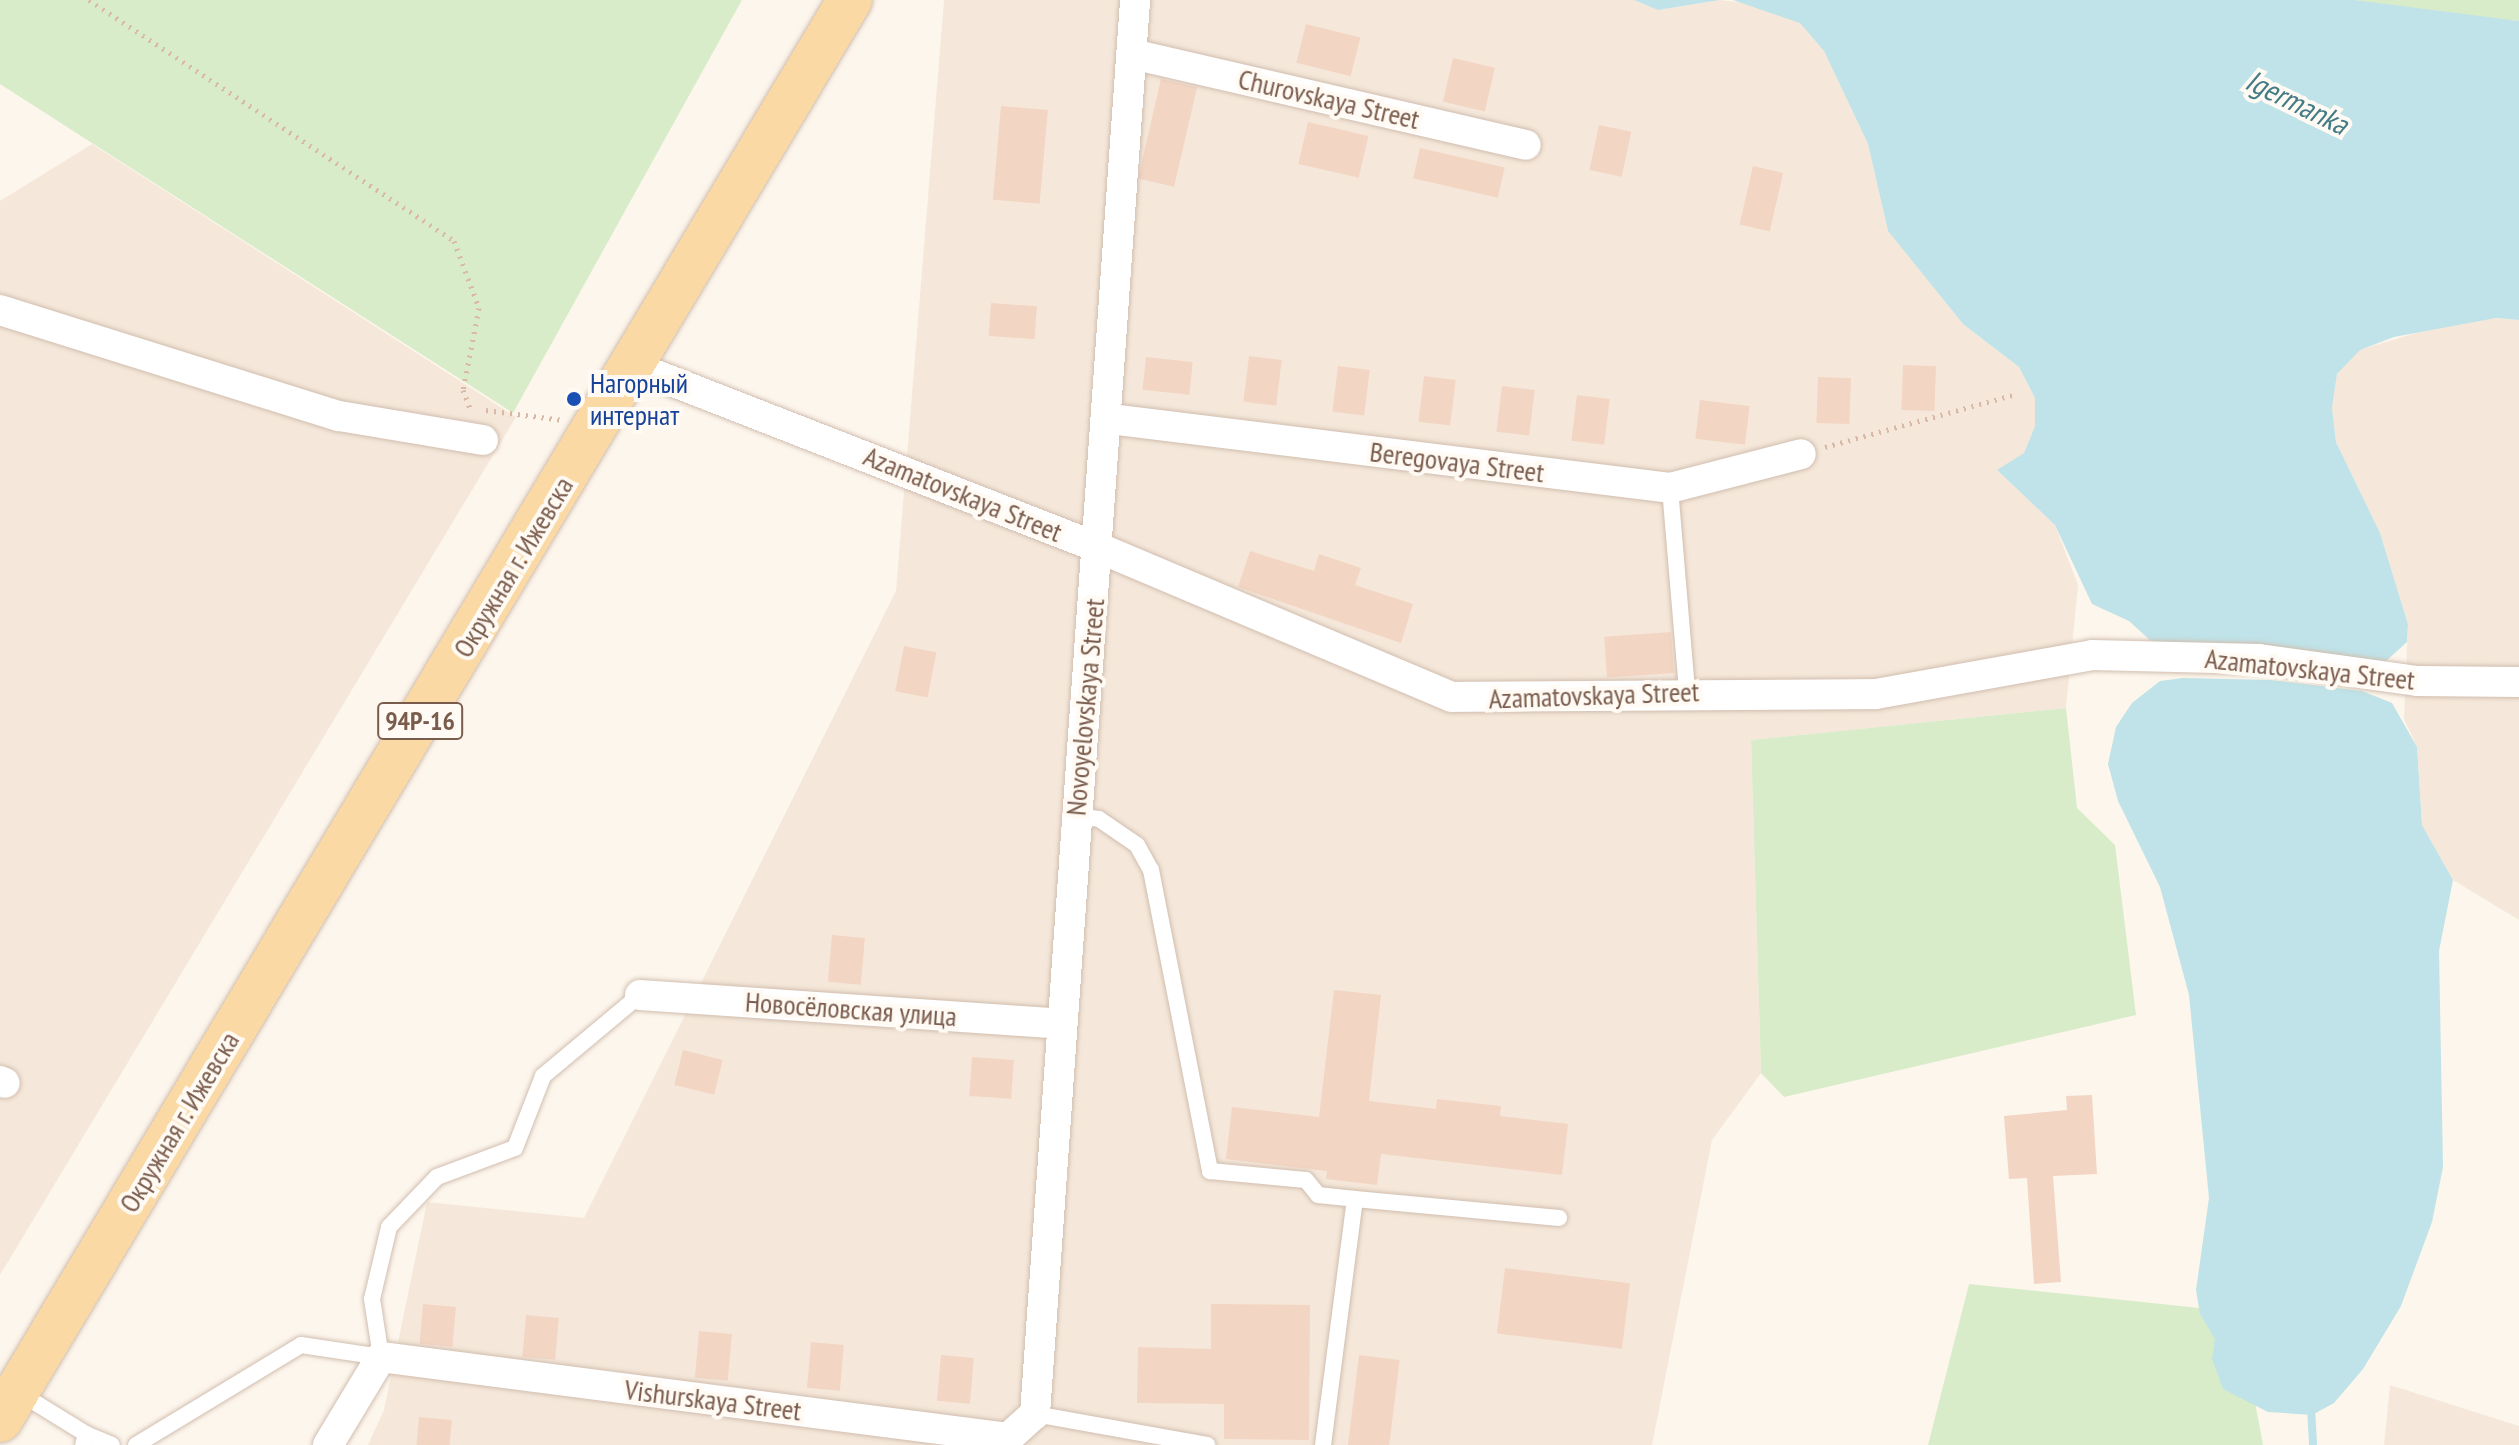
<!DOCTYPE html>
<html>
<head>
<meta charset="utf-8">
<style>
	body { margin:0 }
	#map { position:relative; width:2519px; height:1445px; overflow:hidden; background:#fdf6ec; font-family:"PT Sans Narrow",sans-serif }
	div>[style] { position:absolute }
	.residential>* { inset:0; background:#f5e8da }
	.green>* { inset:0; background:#d8ecc9 }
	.water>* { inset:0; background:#bfe3e8 }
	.stream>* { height:8px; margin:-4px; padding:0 4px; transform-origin:4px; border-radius:4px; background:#bfe3e8 }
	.building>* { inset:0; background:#f3d5c3; transform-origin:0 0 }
	.path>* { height:5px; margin-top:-2.5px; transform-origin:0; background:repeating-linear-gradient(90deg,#d9b8a5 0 2px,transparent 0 8px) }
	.roads { filter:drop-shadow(0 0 2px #d1beb0) drop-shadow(0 0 2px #d1beb0) }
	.lane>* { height:16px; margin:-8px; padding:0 8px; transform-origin:8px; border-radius:8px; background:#fff }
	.street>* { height:30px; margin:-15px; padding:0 15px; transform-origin:15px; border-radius:15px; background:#fff }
	.primary>* { height:44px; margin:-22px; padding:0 22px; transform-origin:22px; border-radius:22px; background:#fbd9a5 }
	.dots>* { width:22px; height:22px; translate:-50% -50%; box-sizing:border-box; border:4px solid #fffaf3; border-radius:50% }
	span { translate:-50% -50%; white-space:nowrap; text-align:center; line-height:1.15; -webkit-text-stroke:8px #fffaf3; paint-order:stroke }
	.shield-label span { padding:2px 6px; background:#fffaf3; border:2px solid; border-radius:6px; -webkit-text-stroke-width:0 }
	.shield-label { font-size:26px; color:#7a5c4d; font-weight:700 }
	.street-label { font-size:28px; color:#7a5c4d }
	.transit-label { font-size:28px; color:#164399 }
	.left { translate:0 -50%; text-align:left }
	.water-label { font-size:30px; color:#437c86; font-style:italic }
</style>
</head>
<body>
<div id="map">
	<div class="residential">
		<div style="clip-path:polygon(944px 0,1634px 0,1658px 10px,1720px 0,1761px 5px,1801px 23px,1824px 51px,1868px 144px,1888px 231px,1963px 324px,2019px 367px,2035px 398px,2035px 426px,2024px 453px,1998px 471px,2055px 525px,2078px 585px,2066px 708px,1751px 740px,1761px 1073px,1712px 1140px,1652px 1445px,368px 1445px,384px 1410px,427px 1202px,584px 1218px,896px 591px)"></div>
		<div style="clip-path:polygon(92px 144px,516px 417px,0 1275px,0 201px)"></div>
		<div style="clip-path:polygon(2496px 318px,2519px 320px,2519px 920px,2453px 880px,2422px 825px,2417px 747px,2404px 719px,2408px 624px,2380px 533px,2336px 442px,2332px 408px,2337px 374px,2359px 350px,2440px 326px)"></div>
		<div style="clip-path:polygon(2390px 1385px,2519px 1426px,2519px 1445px,2384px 1445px)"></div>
	</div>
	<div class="green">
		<div style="clip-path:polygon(0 0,742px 0,513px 413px,0 84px)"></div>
		<div style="clip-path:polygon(2354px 0,2519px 0,2519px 21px,2440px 14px)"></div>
		<div style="clip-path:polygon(2066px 708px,2077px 808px,2115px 845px,2136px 1015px,1784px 1097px,1761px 1073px,1751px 740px)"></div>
		<div style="clip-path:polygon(1969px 1284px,2238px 1312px,2263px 1445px,1928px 1445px)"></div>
	</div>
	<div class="water">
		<div style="clip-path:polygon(1634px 0,1720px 0,1658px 10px)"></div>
		<div style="clip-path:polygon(1733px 0,2354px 0,2519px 21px,2519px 320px,2496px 318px,2394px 337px,2360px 350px,2337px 374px,2332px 408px,2336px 442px,2380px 533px,2408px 624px,2407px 642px,2386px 661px,2152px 642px,2129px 621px,2092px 604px,2055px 525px,1997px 470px,2024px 453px,2035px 426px,2035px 398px,2019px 367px,1963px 324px,1888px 231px,1868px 144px,1824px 51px,1800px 23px)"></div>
		<div style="clip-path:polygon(2183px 678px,2271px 680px,2362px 691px,2392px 703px,2417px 747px,2422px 825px,2453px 880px,2439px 951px,2443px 1167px,2432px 1222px,2401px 1306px,2363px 1369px,2334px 1403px,2312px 1415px,2268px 1412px,2223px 1389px,2212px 1359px,2215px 1339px,2200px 1314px,2196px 1290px,2209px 1198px,2189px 995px,2160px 887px,2118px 801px,2108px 764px,2116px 727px,2132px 703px,2160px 681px)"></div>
	</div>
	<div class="stream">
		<div style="left:2311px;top:1406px;width:39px;rotate:87deg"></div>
	</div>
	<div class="building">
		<div style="left:1306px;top:24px;width:56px;height:40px;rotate:14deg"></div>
		<div style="left:1453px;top:58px;width:43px;height:45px;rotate:13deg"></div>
		<div style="left:1161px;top:79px;width:37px;height:102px;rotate:13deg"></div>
		<div style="left:1001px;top:106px;width:47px;height:94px;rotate:5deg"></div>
		<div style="left:1308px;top:122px;width:62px;height:43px;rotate:13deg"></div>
		<div style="left:1599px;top:125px;width:33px;height:46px;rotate:12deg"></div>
		<div style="left:1420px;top:148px;width:87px;height:31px;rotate:13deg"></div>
		<div style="left:1753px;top:166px;width:31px;height:60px;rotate:13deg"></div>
		<div style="left:991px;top:303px;width:46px;height:33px;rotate:4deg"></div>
		<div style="left:1249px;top:356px;width:33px;height:46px;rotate:7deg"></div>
		<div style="left:1146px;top:357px;width:47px;height:33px;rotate:6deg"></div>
		<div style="left:1903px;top:365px;width:33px;height:45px;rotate:2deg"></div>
		<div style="left:1338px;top:366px;width:32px;height:46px;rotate:7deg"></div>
		<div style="left:1424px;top:376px;width:32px;height:46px;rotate:7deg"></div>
		<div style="left:1818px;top:377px;width:33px;height:46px;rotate:2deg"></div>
		<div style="left:1502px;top:386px;width:33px;height:46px;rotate:7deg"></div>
		<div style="left:1577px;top:395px;width:33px;height:46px;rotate:7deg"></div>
		<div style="left:1700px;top:400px;width:50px;height:39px;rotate:7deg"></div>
		<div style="clip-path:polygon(1250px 551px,1314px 571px,1319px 554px,1361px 568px,1355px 585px,1413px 604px,1401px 643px,1238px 587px)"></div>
		<div style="left:1671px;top:632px;width:41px;height:67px;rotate:86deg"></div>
		<div style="left:904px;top:646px;width:33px;height:46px;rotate:11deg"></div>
		<div style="left:832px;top:935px;width:33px;height:47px;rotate:5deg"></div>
		<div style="clip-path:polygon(1334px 990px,1381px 995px,1369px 1101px,1436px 1109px,1437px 1099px,1501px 1106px,1500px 1116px,1568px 1124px,1562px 1175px,1381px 1154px,1377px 1185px,1326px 1179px,1327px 1171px,1226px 1159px,1232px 1107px,1319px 1117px)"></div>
		<div style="left:683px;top:1050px;width:41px;height:36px;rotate:14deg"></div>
		<div style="left:972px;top:1057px;width:42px;height:39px;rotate:4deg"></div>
		<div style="clip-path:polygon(2092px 1095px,2097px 1174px,2053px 1176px,2061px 1282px,2034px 1284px,2027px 1178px,2009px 1179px,2004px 1116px,2067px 1110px,2066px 1096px)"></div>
		<div style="left:1505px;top:1268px;width:126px;height:66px;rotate:7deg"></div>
		<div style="left:423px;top:1304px;width:33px;height:40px;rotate:5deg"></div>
		<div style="clip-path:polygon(1211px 1304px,1310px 1305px,1309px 1440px,1224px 1439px,1224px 1404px,1137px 1403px,1138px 1347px,1211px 1349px)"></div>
		<div style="left:526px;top:1315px;width:33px;height:42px;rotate:5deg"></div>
		<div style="left:699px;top:1331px;width:33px;height:47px;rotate:5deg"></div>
		<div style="left:811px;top:1342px;width:33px;height:46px;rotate:5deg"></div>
		<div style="left:941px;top:1355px;width:33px;height:46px;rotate:5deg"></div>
		<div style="left:1359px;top:1355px;width:41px;height:91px;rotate:7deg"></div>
		<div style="left:419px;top:1417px;width:33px;height:28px;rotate:5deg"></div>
	</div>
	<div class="path">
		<div style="left:89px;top:0;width:437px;rotate:33.4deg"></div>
		<div style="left:454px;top:241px;width:72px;rotate:69.5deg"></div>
		<div style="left:479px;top:308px;width:84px;rotate:101deg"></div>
		<div style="left:463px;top:390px;width:22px;rotate:69deg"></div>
		<div style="left:486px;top:410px;width:78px;rotate:7.4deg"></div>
		<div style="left:1825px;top:447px;width:198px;rotate:-15.5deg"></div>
	</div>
	<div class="roads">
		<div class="lane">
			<div style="left:1670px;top:488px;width:204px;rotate:85.2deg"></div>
			<div style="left:1075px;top:816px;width:24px;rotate:7deg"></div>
			<div style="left:1099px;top:819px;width:46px;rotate:34.4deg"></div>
			<div style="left:1137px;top:845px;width:29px;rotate:61deg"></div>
			<div style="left:1151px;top:870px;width:307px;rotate:78.9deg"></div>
			<div style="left:1210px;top:1171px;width:96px;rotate:5.4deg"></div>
			<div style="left:1306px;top:1180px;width:19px;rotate:51deg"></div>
			<div style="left:1318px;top:1195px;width:37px;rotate:6deg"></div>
			<div style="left:18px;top:1392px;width:80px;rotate:31.7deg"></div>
			<div style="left:86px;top:1434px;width:11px;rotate:105deg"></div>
			<div style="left:1035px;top:1414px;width:175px;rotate:10.2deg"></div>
			<div style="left:86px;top:1434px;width:28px;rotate:23deg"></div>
			<div style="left:136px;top:1445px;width:193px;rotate:-31.2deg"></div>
			<div style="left:301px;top:1345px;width:81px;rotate:8.5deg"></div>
			<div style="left:381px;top:1357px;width:59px;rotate:-98.8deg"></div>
			<div style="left:372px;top:1299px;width:74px;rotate:-76.7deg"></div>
			<div style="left:389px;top:1227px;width:69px;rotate:-46.2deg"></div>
			<div style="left:437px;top:1177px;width:83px;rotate:-20.4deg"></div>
			<div style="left:515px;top:1148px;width:77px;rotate:-68.7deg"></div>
			<div style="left:543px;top:1076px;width:126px;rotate:-39.9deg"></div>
			<div style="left:1323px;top:1445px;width:248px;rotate:-82.6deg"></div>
			<div style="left:1355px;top:1199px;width:205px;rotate:5.3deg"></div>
		</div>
		<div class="street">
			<div style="left:1132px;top:54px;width:404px;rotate:13deg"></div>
			<div style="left:0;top:310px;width:355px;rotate:17.4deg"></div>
			<div style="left:339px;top:416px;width:146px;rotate:9.5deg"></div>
			<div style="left:633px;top:366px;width:500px;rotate:21.33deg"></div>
			<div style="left:1099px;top:548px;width:383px;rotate:22.9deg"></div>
			<div style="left:1452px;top:697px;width:424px;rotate:-0.4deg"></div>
			<div style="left:1876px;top:694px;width:219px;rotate:-10.2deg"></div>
			<div style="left:2092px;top:655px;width:167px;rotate:1.4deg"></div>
			<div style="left:2259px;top:659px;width:160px;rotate:7.9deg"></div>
			<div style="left:2417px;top:681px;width:102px;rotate:0.6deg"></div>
			<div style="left:1110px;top:419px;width:564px;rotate:7.02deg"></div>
			<div style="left:1670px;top:488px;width:135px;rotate:-14.5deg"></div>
			<div style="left:640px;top:995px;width:422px;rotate:3.9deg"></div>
			<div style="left:0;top:1081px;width:5px;rotate:22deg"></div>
			<div style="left:328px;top:1445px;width:103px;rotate:-58.9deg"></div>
			<div style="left:381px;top:1357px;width:632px;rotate:7.36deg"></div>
			<div style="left:1008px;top:1438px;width:36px;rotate:-42deg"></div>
			<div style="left:1035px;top:1414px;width:1418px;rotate:-85.95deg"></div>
		</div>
		<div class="primary">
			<div style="left:0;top:1420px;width:1655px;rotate:-59.1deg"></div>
		</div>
	</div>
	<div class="dots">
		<div style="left:574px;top:399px;background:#1a4fb4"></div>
	</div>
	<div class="shield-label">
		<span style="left:420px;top:721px">94Р-16</span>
	</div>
	<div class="street-label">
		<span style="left:1329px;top:99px;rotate:13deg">Churovskaya Street</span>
		<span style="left:1457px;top:462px;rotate:7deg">Beregovaya Street</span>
		<span style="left:963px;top:494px;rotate:22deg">Azamatovskaya Street</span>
		<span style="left:513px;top:567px;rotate:-59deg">Окружная г. Ижевска</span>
		<span style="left:2310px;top:669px;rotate:6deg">Azamatovskaya Street</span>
		<span style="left:1594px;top:695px;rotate:-2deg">Azamatovskaya Street</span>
		<span style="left:1085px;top:707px;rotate:-85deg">Novoyelovskaya Street</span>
		<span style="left:851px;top:1009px;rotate:4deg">Новосёловская улица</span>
		<span style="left:179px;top:1122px;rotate:-59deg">Окружная г. Ижевска</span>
		<span style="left:713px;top:1400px;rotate:7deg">Vishurskaya Street</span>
	</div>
	<div class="transit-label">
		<span class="left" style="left:590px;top:399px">Нагорный<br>интернат</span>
	</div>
	<div class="water-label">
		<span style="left:2297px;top:102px;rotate:26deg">Igermanka</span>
	</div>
</div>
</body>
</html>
